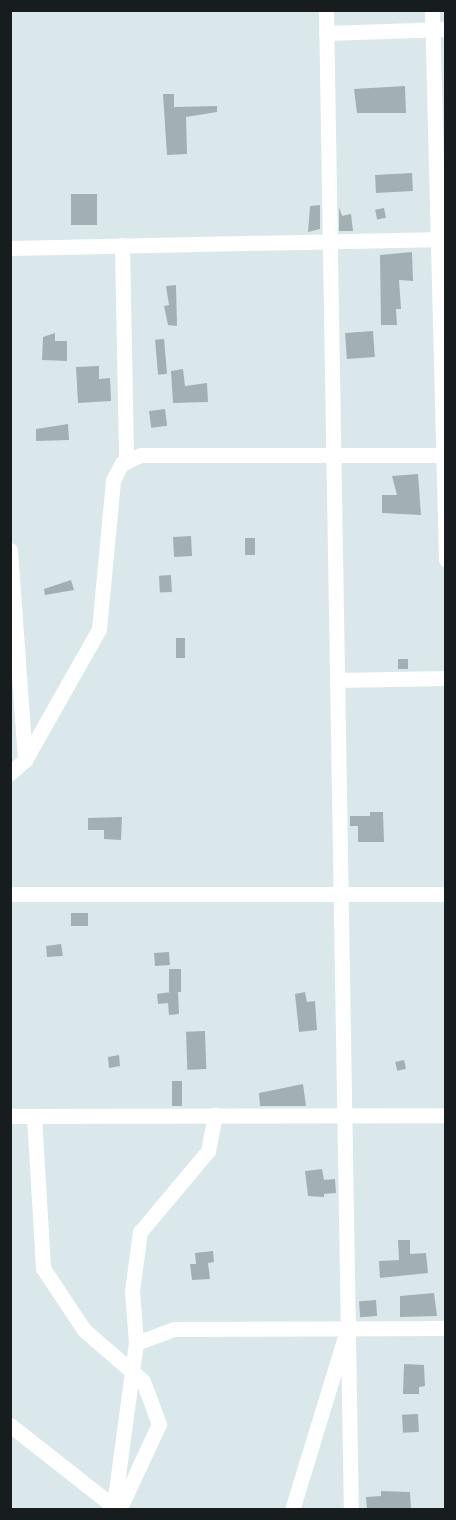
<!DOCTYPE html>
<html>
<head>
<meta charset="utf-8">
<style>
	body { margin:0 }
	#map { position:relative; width:456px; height:1520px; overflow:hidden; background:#dae8ec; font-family:"Nunito Sans",sans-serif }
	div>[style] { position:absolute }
	.building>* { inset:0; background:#a2b0b3; transform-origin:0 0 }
	.minor>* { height:15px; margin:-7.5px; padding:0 7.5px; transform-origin:7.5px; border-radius:7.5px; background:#fff }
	span { translate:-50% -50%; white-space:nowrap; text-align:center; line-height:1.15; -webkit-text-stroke:6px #dae8ec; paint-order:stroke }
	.frame { position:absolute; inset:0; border:12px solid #171d1e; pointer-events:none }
</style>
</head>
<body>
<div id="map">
	<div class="building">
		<div style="clip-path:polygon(405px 86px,406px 113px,357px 113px,354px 89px)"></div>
		<div style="clip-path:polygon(163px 94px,174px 94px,174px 107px,217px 106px,217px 112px,186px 117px,187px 154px,167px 155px)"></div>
		<div style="left:412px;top:173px;width:18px;height:37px;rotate:87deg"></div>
		<div style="left:71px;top:194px;width:26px;height:31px"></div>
		<div style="clip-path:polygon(320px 205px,320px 229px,308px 232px,310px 206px)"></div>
		<div style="clip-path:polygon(339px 207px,342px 216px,351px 214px,353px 231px,339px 231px)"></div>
		<div style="left:384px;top:208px;width:10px;height:9px;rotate:79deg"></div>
		<div style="clip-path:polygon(412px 252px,413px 281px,399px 280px,401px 309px,396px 309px,397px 325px,381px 325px,380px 255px)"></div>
		<div style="clip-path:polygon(176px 285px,177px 326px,168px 325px,164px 306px,169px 305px,166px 286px)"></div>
		<div style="left:373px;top:331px;width:26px;height:28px;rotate:86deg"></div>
		<div style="clip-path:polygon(55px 333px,55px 341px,67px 341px,67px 361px,42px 360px,43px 337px)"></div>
		<div style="left:164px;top:339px;width:35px;height:9px;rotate:85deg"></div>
		<div style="clip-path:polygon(99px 366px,99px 379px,110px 378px,111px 401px,78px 403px,76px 367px)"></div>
		<div style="clip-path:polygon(183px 369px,185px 386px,207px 383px,208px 402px,173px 403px,171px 371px)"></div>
		<div style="left:165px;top:409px;width:17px;height:16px;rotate:83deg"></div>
		<div style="clip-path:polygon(68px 424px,69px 440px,36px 441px,36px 429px)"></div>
		<div style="clip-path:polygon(418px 474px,421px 515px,382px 513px,382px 495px,397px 495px,392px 476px)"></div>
		<div style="left:191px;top:536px;width:20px;height:18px;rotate:87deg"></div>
		<div style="left:245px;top:538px;width:10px;height:17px"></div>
		<div style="left:171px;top:575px;width:17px;height:12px;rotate:87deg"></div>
		<div style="clip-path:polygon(71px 580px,74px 590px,45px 595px,44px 589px)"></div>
		<div style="left:176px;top:638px;width:9px;height:20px"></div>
		<div style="left:398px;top:659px;width:10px;height:10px"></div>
		<div style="clip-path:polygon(370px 812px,383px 812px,384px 842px,358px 842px,358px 826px,350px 826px,350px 816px,370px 816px)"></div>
		<div style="clip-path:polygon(122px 817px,121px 840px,104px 839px,104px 830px,88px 830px,88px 818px)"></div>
		<div style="left:71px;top:913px;width:17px;height:13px"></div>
		<div style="clip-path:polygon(61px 944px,63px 956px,47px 957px,46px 946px)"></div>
		<div style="left:169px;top:952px;width:13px;height:15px;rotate:86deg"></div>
		<div style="left:169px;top:969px;width:12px;height:23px"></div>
		<div style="clip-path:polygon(178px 991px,179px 1014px,169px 1015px,168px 1003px,158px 1004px,157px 994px)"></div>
		<div style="clip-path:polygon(305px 992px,307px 1002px,315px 1001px,317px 1030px,299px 1032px,295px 994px)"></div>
		<div style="left:205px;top:1031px;width:38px;height:19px;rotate:88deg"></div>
		<div style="clip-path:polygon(119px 1055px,120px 1066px,109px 1068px,108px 1057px)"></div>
		<div style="left:404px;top:1060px;width:9px;height:9px;rotate:77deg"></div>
		<div style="left:172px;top:1081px;width:10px;height:25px"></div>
		<div style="clip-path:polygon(303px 1084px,306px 1106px,260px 1106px,259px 1093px)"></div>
		<div style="clip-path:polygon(322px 1169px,324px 1180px,335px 1179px,336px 1193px,324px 1194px,324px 1197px,308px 1196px,305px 1171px)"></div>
		<div style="clip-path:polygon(398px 1240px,410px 1240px,410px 1254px,426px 1253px,428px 1273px,380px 1278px,379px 1261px,399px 1260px)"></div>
		<div style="clip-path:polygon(213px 1251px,214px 1262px,208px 1263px,210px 1279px,192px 1280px,190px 1264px,196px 1264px,195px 1253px)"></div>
		<div style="clip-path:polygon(434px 1293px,437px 1316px,400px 1317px,400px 1296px)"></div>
		<div style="left:376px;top:1300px;width:16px;height:17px;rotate:86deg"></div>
		<div style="clip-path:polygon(404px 1364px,424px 1365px,425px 1386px,419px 1387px,419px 1394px,403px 1394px)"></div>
		<div style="left:418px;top:1414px;width:18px;height:16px;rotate:87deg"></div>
		<div style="clip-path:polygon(381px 1491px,410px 1492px,411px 1509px,367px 1509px,366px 1497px,381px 1496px)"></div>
	</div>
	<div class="minor">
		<div style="left:326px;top:10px;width:1500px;rotate:89.05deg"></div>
		<div style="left:432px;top:10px;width:550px;rotate:88.54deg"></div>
		<div style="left:326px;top:33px;width:120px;rotate:-1.9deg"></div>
		<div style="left:122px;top:245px;width:217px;rotate:88.9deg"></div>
		<div style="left:10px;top:248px;width:435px;rotate:-1.2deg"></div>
		<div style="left:10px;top:550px;width:211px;rotate:85.9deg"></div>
		<div style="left:337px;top:680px;width:109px;rotate:-1.1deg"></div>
		<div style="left:10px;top:773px;width:20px;rotate:-41deg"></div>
		<div style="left:25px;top:760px;width:150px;rotate:-60.5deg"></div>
		<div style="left:99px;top:629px;width:150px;rotate:-84.6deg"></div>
		<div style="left:113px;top:480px;width:19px;rotate:-62deg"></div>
		<div style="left:122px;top:463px;width:21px;rotate:-23deg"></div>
		<div style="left:141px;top:455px;width:305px"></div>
		<div style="left:10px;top:894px;width:436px"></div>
		<div style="left:10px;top:1116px;width:436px;rotate:-0.1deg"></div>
		<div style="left:34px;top:1116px;width:152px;rotate:86.6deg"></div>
		<div style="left:43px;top:1268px;width:74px;rotate:56.5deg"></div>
		<div style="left:84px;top:1330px;width:78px;rotate:40.8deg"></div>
		<div style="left:143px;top:1381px;width:46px;rotate:69.6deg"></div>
		<div style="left:159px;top:1424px;width:95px;rotate:114.9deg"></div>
		<div style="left:136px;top:1343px;width:52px;rotate:-94.4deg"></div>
		<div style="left:132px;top:1291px;width:60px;rotate:-82.3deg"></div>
		<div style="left:140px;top:1232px;width:106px;rotate:-50deg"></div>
		<div style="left:208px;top:1151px;width:37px;rotate:-79deg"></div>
		<div style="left:10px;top:1425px;width:137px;rotate:38.2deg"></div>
		<div style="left:114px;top:1505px;width:163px;rotate:-82.3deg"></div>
		<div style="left:136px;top:1343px;width:40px;rotate:-20.2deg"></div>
		<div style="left:174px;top:1329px;width:272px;rotate:-0.2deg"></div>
		<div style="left:292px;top:1510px;width:178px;rotate:-73deg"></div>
	</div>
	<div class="frame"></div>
</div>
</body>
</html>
